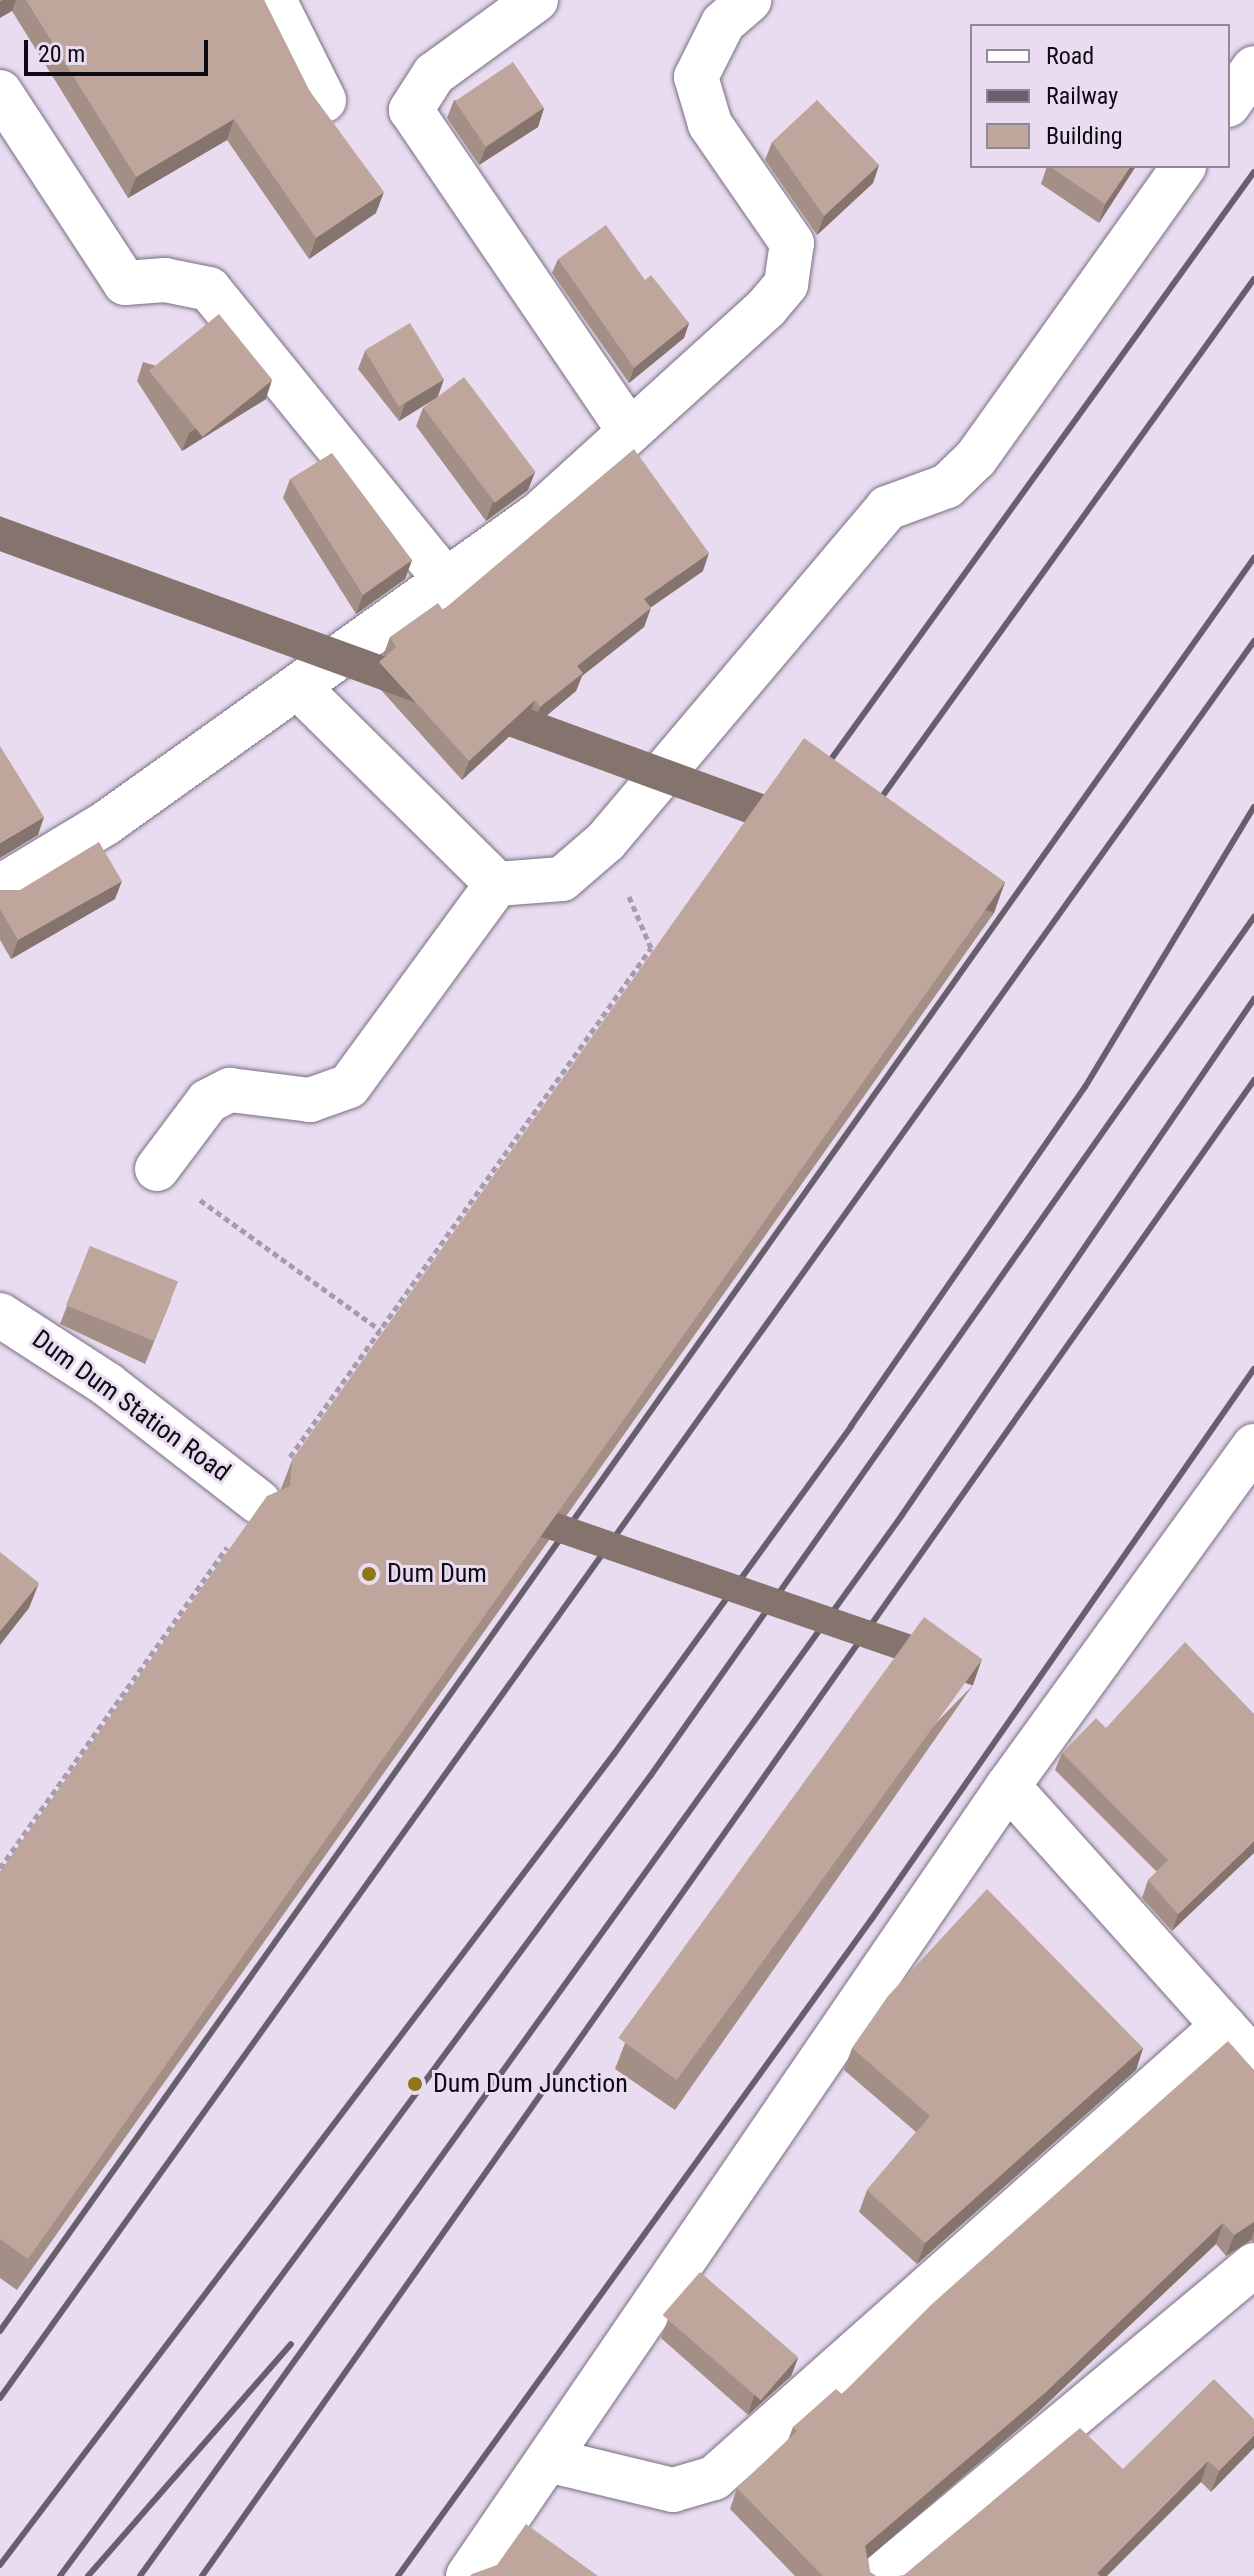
<!DOCTYPE html>
<html>
<head>
<meta charset="utf-8">
<style>
	body { margin:0 }
	#map { position:relative; width:1254px; height:2576px; overflow:hidden; background:#e9dcf1; font-family:"Roboto Condensed",sans-serif }
	div>[style] { position:absolute }
	.path>* { height:5px; margin-top:-2.5px; transform-origin:0; background:repeating-linear-gradient(90deg,#a69cac 0 6px,transparent 0 10px) }
	.roads { filter:drop-shadow(0 0 2px #786e80) drop-shadow(0 0 2px #786e80) }
	.minor>* { height:44px; margin:-22px; padding:0 22px; transform-origin:22px; border-radius:22px; background:#fff }
	.rail>* { height:6px; margin:-3px; padding:0 3px; transform-origin:3px; border-radius:3px; background:#675f6c }
	.wall>* { inset:0; background:#a38f86 }
	.shaded-wall>* { inset:0; background:#85746d; transform-origin:0 0 }
	.building>* { inset:0; background:#bea69c; transform-origin:0 0 }
	.dots>* { width:22px; height:22px; translate:-50% -50%; box-sizing:border-box; border:4px solid #e9dcf1; border-radius:50% }
	span { translate:-50% -50%; white-space:nowrap; text-align:center; line-height:1.15; -webkit-text-stroke:6px #e9dcf1; paint-order:stroke }
	.street-label { font-size:26px; color:#0e0a11 }
	.poi-label { font-size:26px; color:#0e0a11 }
	.left { translate:0 -50%; text-align:left }
	.legend { position:absolute; left:970px; top:24px; width:260px; height:144px; box-sizing:border-box; background:#e9dcf1; border:2px solid #918897; margin:0; padding:10px 14px; list-style:none; font-size:24px; color:#0e0a11 }
	.legend li { display:flex; align-items:center; gap:16px; height:40px }
	.legend b { width:40px; border:2px solid #918897 }
	.scale { position:absolute; left:24px; top:40px; width:184px; height:36px; box-sizing:border-box; border:4px solid #0e0a11; border-top:0; padding-left:10px; font-size:24px; line-height:28px; white-space:nowrap; color:#0e0a11; -webkit-text-stroke:6px #e9dcf1; paint-order:stroke }
</style>
</head>
<body>
<div id="map">
	<div class="path">
		<div style="left:200px;top:1200px;width:222px;rotate:35.8deg"></div>
		<div style="left:290px;top:1457px;width:624px;rotate:-54.65deg"></div>
		<div style="left:651px;top:948px;width:59px;rotate:-113.1deg"></div>
		<div style="left:0;top:1868px;width:393px;rotate:-54.7deg"></div>
	</div>
	<div class="roads">
		<div class="minor">
			<div style="left:274px;top:0;width:112px;rotate:63.4deg"></div>
			<div style="left:536px;top:0;width:126px;rotate:144deg"></div>
			<div style="left:434px;top:74px;width:43px;rotate:122.6deg"></div>
			<div style="left:411px;top:110px;width:389px;rotate:55.8deg"></div>
			<div style="left:0;top:92px;width:228px;rotate:56.8deg"></div>
			<div style="left:125px;top:283px;width:40px;rotate:-4.3deg"></div>
			<div style="left:165px;top:280px;width:45px;rotate:11.6deg"></div>
			<div style="left:209px;top:289px;width:376px;rotate:50.9deg"></div>
			<div style="left:1228px;top:105px;width:45px;rotate:-54.9deg"></div>
			<div style="left:298px;top:687px;width:280px;rotate:44.7deg"></div>
			<div style="left:497px;top:884px;width:65px;rotate:-4.4deg"></div>
			<div style="left:562px;top:879px;width:58px;rotate:-40.8deg"></div>
			<div style="left:606px;top:841px;width:436px;rotate:-49.8deg"></div>
			<div style="left:887px;top:508px;width:64px;rotate:-20.1deg"></div>
			<div style="left:947px;top:486px;width:40px;rotate:-44deg"></div>
			<div style="left:976px;top:458px;width:359px;rotate:-54.5deg"></div>
			<div style="left:0;top:887px;width:124px;rotate:-31.1deg"></div>
			<div style="left:106px;top:823px;width:532px;rotate:-35.51deg"></div>
			<div style="left:539px;top:514px;width:308px;rotate:-42.2deg"></div>
			<div style="left:767px;top:307px;width:30px;rotate:-50deg"></div>
			<div style="left:786px;top:284px;width:41px;rotate:-81.7deg"></div>
			<div style="left:792px;top:243px;width:145px;rotate:-124.6deg"></div>
			<div style="left:710px;top:124px;width:49px;rotate:-106.6deg"></div>
			<div style="left:696px;top:77px;width:60px;rotate:-63.4deg"></div>
			<div style="left:723px;top:23px;width:35px;rotate:-41deg"></div>
			<div style="left:157px;top:1169px;width:85px;rotate:-53.1deg"></div>
			<div style="left:208px;top:1101px;width:25px;rotate:-27deg"></div>
			<div style="left:230px;top:1090px;width:81px;rotate:7.1deg"></div>
			<div style="left:310px;top:1100px;width:41px;rotate:-19.7deg"></div>
			<div style="left:349px;top:1086px;width:250px;rotate:-53.8deg"></div>
			<div style="left:0;top:1315px;width:129px;rotate:32.9deg"></div>
			<div style="left:108px;top:1385px;width:191px;rotate:37.8deg"></div>
			<div style="left:1008px;top:1786px;width:368px;rotate:48.1deg"></div>
			<div style="left:548px;top:2460px;width:129px;rotate:13.5deg"></div>
			<div style="left:673px;top:2490px;width:43px;rotate:-16.3deg"></div>
			<div style="left:714px;top:2478px;width:681px;rotate:-41.61deg"></div>
			<div style="left:468px;top:2576px;width:957px;rotate:-55.65deg"></div>
			<div style="left:1008px;top:1786px;width:420px;rotate:-54.1deg"></div>
			<div style="left:881px;top:2576px;width:486px;rotate:-39.8deg"></div>
		</div>
	</div>
	<div class="rail">
		<div style="left:819px;top:776px;width:744px;rotate:-54.24deg"></div>
		<div style="left:871px;top:812px;width:656px;rotate:-54.3deg"></div>
		<div style="left:0;top:2331px;width:2172px;rotate:-54.73deg"></div>
		<div style="left:0;top:2398px;width:2159px;rotate:-54.48deg"></div>
		<div style="left:0;top:2565px;width:1017px;rotate:-52.87deg"></div>
		<div style="left:614px;top:1754px;width:405px;rotate:-54.1deg"></div>
		<div style="left:851px;top:1426px;width:412px;rotate:-55.4deg"></div>
		<div style="left:1085px;top:1087px;width:327px;rotate:-58.9deg"></div>
		<div style="left:60px;top:2576px;width:995px;rotate:-53.58deg"></div>
		<div style="left:651px;top:1775px;width:1049px;rotate:-54.9deg"></div>
		<div style="left:88px;top:2576px;width:308px;rotate:-48.8deg"></div>
		<div style="left:140px;top:2576px;width:1306px;rotate:-54.31deg"></div>
		<div style="left:902px;top:1515px;width:625px;rotate:-55.7deg"></div>
		<div style="left:202px;top:2576px;width:1829px;rotate:-54.88deg"></div>
		<div style="left:398px;top:2576px;width:809px;rotate:-54.21deg"></div>
		<div style="left:871px;top:1920px;width:671px;rotate:-55.2deg"></div>
	</div>
	<div class="wall">
		<div style="clip-path:polygon(0 0,264px 0,309px 90px,376px 213px,309px 259px,227px 140px,128px 198px,12px 11px)"></div>
		<div style="clip-path:polygon(454px 100px,544px 108px,538px 127px,479px 165px,447px 118px)"></div>
		<div style="clip-path:polygon(772px 142px,879px 165px,873px 183px,817px 235px,765px 160px)"></div>
		<div style="clip-path:polygon(1047px 166px,1136px 166px,1099px 223px,1041px 184px)"></div>
		<div style="clip-path:polygon(558px 259px,645px 280px,689px 323px,684px 338px,629px 383px,552px 273px)"></div>
		<div style="clip-path:polygon(365px 351px,444px 379px,438px 397px,535px 472px,528px 490px,486px 521px,416px 426px,423px 408px,435px 399px,399px 421px,358px 369px)"></div>
		<div style="clip-path:polygon(143px 362px,266px 399px,182px 451px,137px 381px)"></div>
		<div style="clip-path:polygon(290px 479px,412px 560px,405px 579px,356px 614px,283px 498px)"></div>
		<div style="clip-path:polygon(703px 571px,650px 608px,644px 627px,582px 676px,576px 691px,534px 726px,528px 719px,462px 780px,372px 680px,379px 662px,384px 657px,383px 656px,390px 637px,443px 610px)"></div>
		<div style="clip-path:polygon(1005px 882px,994px 913px,17px 2290px,0 2278px,0 1872px,281px 1489px,292px 1460px)"></div>
		<div style="clip-path:polygon(0 890px,115px 899px,11px 959px,0 940px)"></div>
		<div style="clip-path:polygon(90px 1246px,171px 1300px,145px 1364px,60px 1324px)"></div>
		<div style="clip-path:polygon(973px 1685px,675px 2110px,615px 2069px,625px 2043px)"></div>
		<div style="clip-path:polygon(1254px 1714px,1172px 1931px,1142px 1898px,1148px 1880px,1157px 1872px,1055px 1770px,1062px 1753px,1106px 1728px)"></div>
		<div style="clip-path:polygon(852px 2048px,1143px 2048px,1136px 2070px,917px 2264px,859px 2212px,867px 2190px,916px 2132px,844px 2070px)"></div>
		<div style="clip-path:polygon(1254px 2070px,1254px 2242px,1251px 2240px,1226px 2256px,1216px 2244px,1037px 2413px,868px 2558px,870px 2572px,876px 2576px,795px 2576px,730px 2509px,737px 2488px,788px 2440px,793px 2427px,842px 2394px)"></div>
		<div style="clip-path:polygon(668px 2319px,798px 2358px,791px 2376px,748px 2415px,661px 2338px)"></div>
		<div style="clip-path:polygon(1254px 2419px,1211px 2492px,1201px 2482px,904px 2575px,1123px 2469px)"></div>
	</div>
	<div class="shaded-wall">
		<div style="clip-path:polygon(2px 0,16px 0,12px 11px,0 18px,0 1px)"></div>
		<div style="clip-path:polygon(544px 108px,538px 127px,479px 165px,486px 147px)"></div>
		<div style="clip-path:polygon(234px 119px,227px 140px,128px 198px,136px 177px)"></div>
		<div style="clip-path:polygon(879px 165px,873px 183px,817px 235px,824px 216px)"></div>
		<div style="clip-path:polygon(1131px 166px,1136px 166px,1099px 223px,1105px 204px)"></div>
		<div style="clip-path:polygon(384px 192px,376px 213px,309px 259px,316px 238px)"></div>
		<div style="clip-path:polygon(689px 323px,684px 338px,629px 383px,634px 368px)"></div>
		<div style="clip-path:polygon(444px 379px,437px 397px,399px 421px,405px 403px)"></div>
		<div style="clip-path:polygon(272px 380px,266px 399px,182px 451px,189px 433px)"></div>
		<div style="clip-path:polygon(535px 472px,528px 490px,486px 521px,493px 502px)"></div>
		<div style="clip-path:polygon(709px 553px,703px 571px,637px 617px,644px 599px)"></div>
		<div style="clip-path:polygon(412px 560px,405px 579px,356px 614px,363px 595px)"></div>
		<div style="clip-path:polygon(651px 608px,644px 627px,582px 676px,576px 691px,534px 726px,540px 707px,577px 666px)"></div>
		<div style="clip-path:polygon(535px 700px,528px 719px,462px 780px,469px 761px)"></div>
		<div style="clip-path:polygon(44px 817px,38px 835px,0 858px,0 843px)"></div>
		<div style="clip-path:polygon(122px 881px,115px 899px,11px 959px,18px 940px)"></div>
		<div style="left:1005px;top:882px;width:33px;height:1688px;rotate:110deg"></div>
		<div style="clip-path:polygon(39px 1583px,29px 1608px,0 1645px,0 1631px)"></div>
		<div style="left:982px;top:1659px;width:28px;height:519px;rotate:109deg"></div>
		<div style="clip-path:polygon(1254px 1841px,1254px 1853px,1172px 1931px,1178px 1914px)"></div>
		<div style="clip-path:polygon(1143px 2048px,1136px 2070px,917px 2264px,925px 2243px)"></div>
		<div style="clip-path:polygon(1254px 2222px,1254px 2231px,1251px 2240px,1226px 2256px,1234px 2235px)"></div>
		<div style="clip-path:polygon(1223px 2223px,1216px 2244px,1037px 2413px,858px 2567px,865px 2546px)"></div>
		<div style="clip-path:polygon(798px 2358px,791px 2376px,748px 2415px,754px 2396px)"></div>
		<div style="clip-path:polygon(1254px 2435px,1254px 2448px,1211px 2492px,1219px 2471px)"></div>
		<div style="clip-path:polygon(1208px 2461px,1201px 2482px,1107px 2576px,1096px 2576px,1097px 2573px)"></div>
	</div>
	<div class="building">
		<div style="clip-path:polygon(26px 0,264px 0,309px 90px,384px 192px,316px 238px,234px 119px,136px 177px)"></div>
		<div style="left:513px;top:62px;width:55px;height:70px;rotate:56deg"></div>
		<div style="clip-path:polygon(817px 100px,879px 165px,824px 216px,772px 142px)"></div>
		<div style="clip-path:polygon(1049px 166px,1131px 166px,1105px 204px)"></div>
		<div style="clip-path:polygon(606px 225px,645px 280px,651px 275px,689px 323px,634px 368px,558px 259px)"></div>
		<div style="left:219px;top:314px;width:85px;height:90px;rotate:51deg"></div>
		<div style="left:410px;top:323px;width:66px;height:53px;rotate:59deg"></div>
		<div style="left:464px;top:377px;width:119px;height:51px;rotate:53deg"></div>
		<div style="clip-path:polygon(634px 449px,709px 553px,644px 599px,651px 608px,577px 666px,583px 673px,540px 707px,535px 700px,469px 761px,379px 662px,396px 647px,390px 637px,438px 603px,443px 610px)"></div>
		<div style="clip-path:polygon(332px 453px,412px 560px,363px 595px,290px 479px)"></div>
		<div style="clip-path:polygon(804px 738px,1005px 882px,28px 2259px,0 2239px,0 1872px,267px 1496px,290px 1486px,292px 1460px)"></div>
		<div style="clip-path:polygon(0 746px,44px 817px,0 843px)"></div>
		<div style="clip-path:polygon(99px 842px,122px 881px,18px 940px,0 909px,0 890px,20px 890px)"></div>
		<div style="left:90px;top:1246px;width:95px;height:64px;rotate:22deg"></div>
		<div style="clip-path:polygon(0 1552px,39px 1583px,0 1631px)"></div>
		<div style="left:924px;top:1617px;width:72px;height:520px;rotate:36deg"></div>
		<div style="clip-path:polygon(1185px 1642px,1254px 1714px,1254px 1841px,1178px 1914px,1148px 1880px,1168px 1860px,1062px 1753px,1096px 1718px,1106px 1728px)"></div>
		<div style="clip-path:polygon(987px 1889px,1143px 2048px,925px 2243px,867px 2190px,930px 2116px,852px 2048px,888px 1996px)"></div>
		<div style="clip-path:polygon(1228px 2041px,1254px 2070px,1254px 2222px,1234px 2235px,1223px 2223px,1045px 2393px,865px 2546px,870px 2572px,876px 2576px,823px 2576px,737px 2488px,797px 2431px,793px 2427px,836px 2389px,842px 2394px,932px 2304px)"></div>
		<div style="left:700px;top:2272px;width:130px;height:57px;rotate:41deg"></div>
		<div style="clip-path:polygon(1214px 2379px,1254px 2419px,1254px 2435px,1219px 2471px,1208px 2461px,1097px 2573px,1100px 2576px,898px 2576px,904px 2575px,1080px 2428px,1123px 2469px)"></div>
		<div style="clip-path:polygon(526px 2524px,598px 2576px,470px 2576px,472px 2574px,497px 2565px)"></div>
	</div>
	<div class="dots">
		<div style="left:369px;top:1574px;background:#8f761b"></div>
		<div style="left:415px;top:2084px;background:#8f761b"></div>
	</div>
	<div class="street-label">
		<span style="left:131px;top:1406px;rotate:36deg">Dum Dum Station Road</span>
	</div>
	<div class="poi-label">
		<span class="left" style="left:387px;top:1574px">Dum Dum</span>
		<span class="left" style="left:433px;top:2084px">Dum Dum Junction</span>
	</div>
	<ul class="legend">
	<li><b style="height:10px;background:#fff"></b>Road</li>
	<li><b style="height:10px;background:#675f6c"></b>Railway</li>
	<li><b style="height:22px;background:#bea69c"></b>Building</li>
	</ul>
	<div class="scale">20 m</div>
</div>
</body>
</html>
